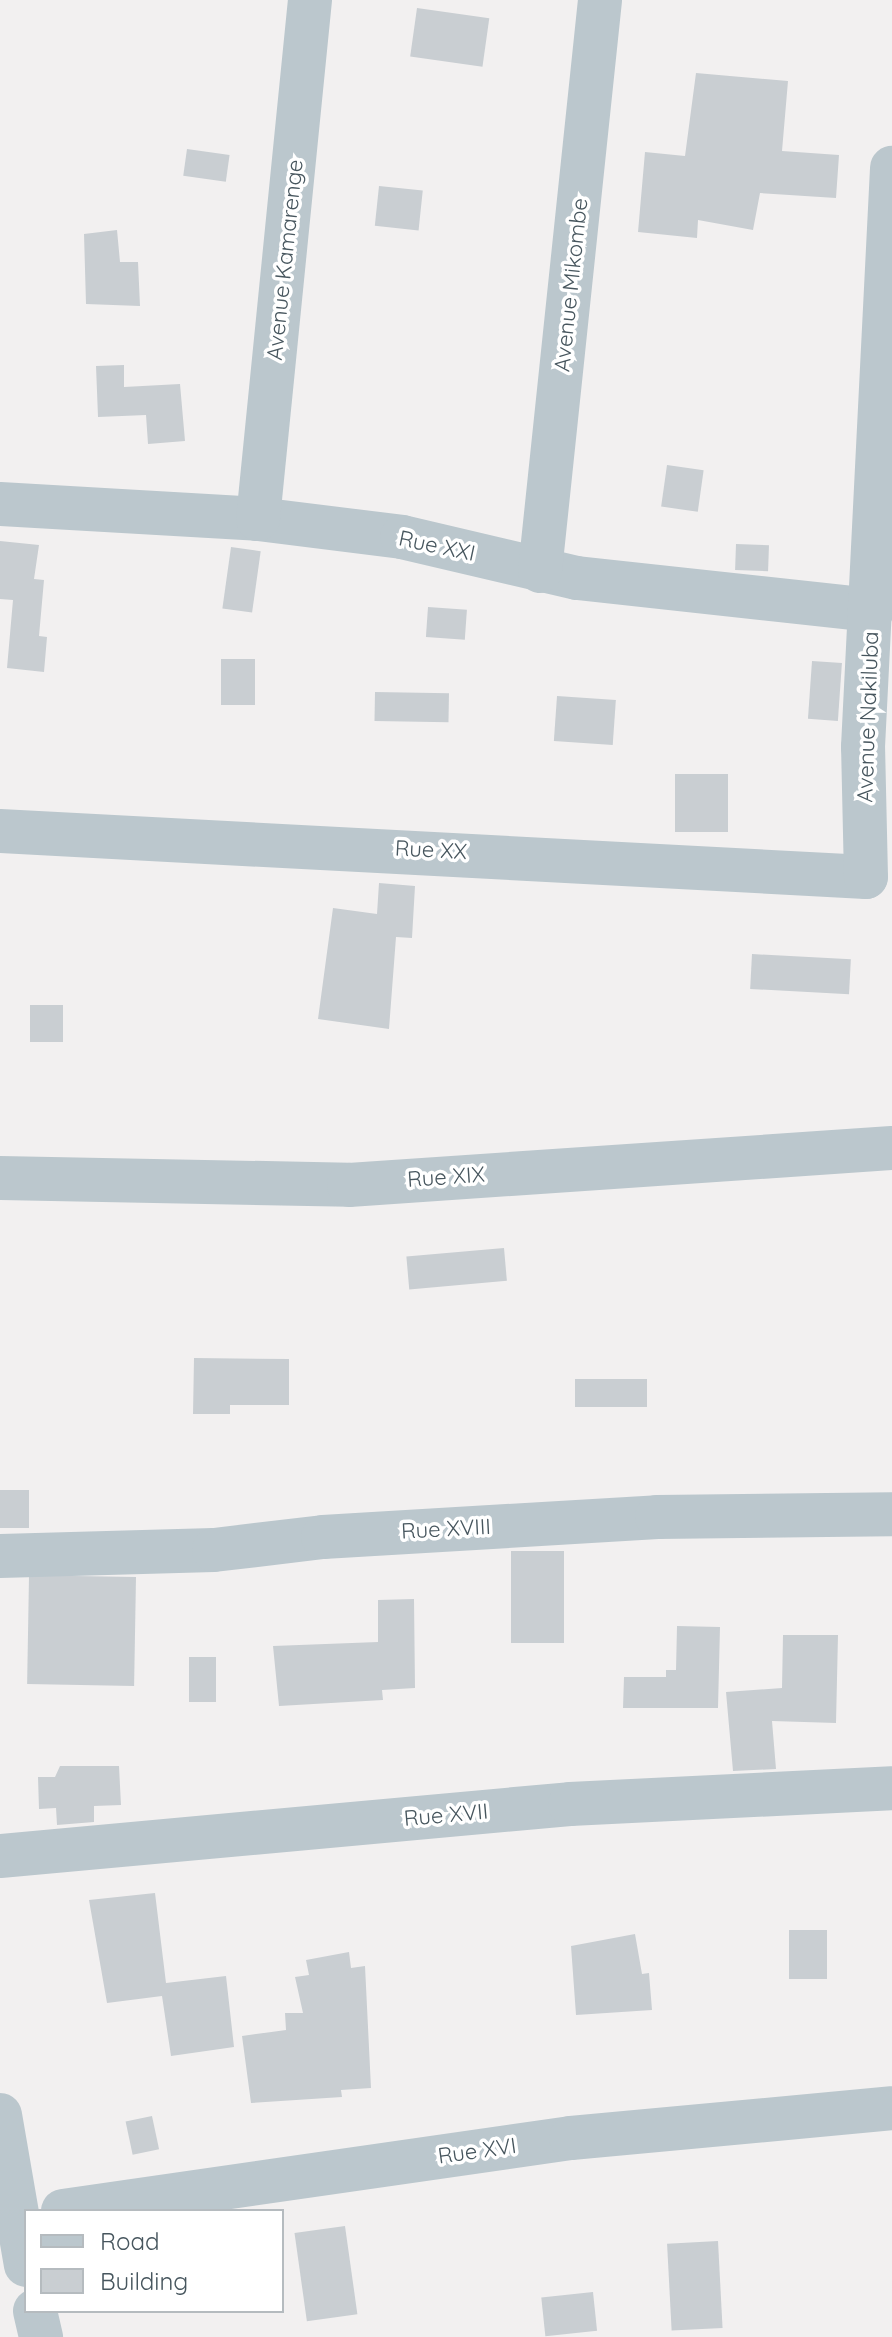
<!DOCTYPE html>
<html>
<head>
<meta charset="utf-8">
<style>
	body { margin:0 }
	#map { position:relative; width:892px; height:2337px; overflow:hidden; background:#f2f0f0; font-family:Quicksand,sans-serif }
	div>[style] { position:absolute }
	.building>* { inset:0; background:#c9ced2; transform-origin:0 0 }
	.minor>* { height:44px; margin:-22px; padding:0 22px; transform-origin:22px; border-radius:22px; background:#bbc7cd }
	span { translate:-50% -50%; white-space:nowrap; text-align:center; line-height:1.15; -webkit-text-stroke:7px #fff; paint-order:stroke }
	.street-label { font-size:22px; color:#47565e }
	.legend { position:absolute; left:24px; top:2209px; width:260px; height:104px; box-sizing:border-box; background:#fff; border:2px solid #b5bbbf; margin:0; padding:10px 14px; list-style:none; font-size:24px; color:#47565e }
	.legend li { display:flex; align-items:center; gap:16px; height:40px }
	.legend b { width:40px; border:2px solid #b5bbbf }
</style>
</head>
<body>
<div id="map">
	<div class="building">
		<div style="left:417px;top:8px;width:73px;height:49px;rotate:8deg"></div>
		<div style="clip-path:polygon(696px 73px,788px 81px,782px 151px,839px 155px,836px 198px,760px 193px,753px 230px,698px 220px,697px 238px,638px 232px,645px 152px,685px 156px)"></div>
		<div style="left:187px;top:149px;width:43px;height:27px;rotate:8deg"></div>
		<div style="left:379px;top:186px;width:44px;height:40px;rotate:6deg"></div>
		<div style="clip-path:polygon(117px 230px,120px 262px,138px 262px,140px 306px,86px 304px,84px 234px)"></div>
		<div style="clip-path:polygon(124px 365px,124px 387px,180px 384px,185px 441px,148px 444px,146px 415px,98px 417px,96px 366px)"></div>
		<div style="left:667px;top:465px;width:37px;height:42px;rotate:8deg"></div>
		<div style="clip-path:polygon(0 541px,39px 545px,34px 579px,44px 580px,39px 636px,47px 637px,44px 672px,7px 668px,13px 600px,0 599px)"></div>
		<div style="left:736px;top:544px;width:33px;height:26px;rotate:2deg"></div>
		<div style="left:231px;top:547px;width:30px;height:62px;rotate:8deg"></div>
		<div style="left:428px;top:607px;width:39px;height:30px;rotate:4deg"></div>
		<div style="left:221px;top:659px;width:34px;height:46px"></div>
		<div style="left:812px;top:661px;width:30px;height:58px;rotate:4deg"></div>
		<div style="left:375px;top:692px;width:74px;height:29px;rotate:1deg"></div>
		<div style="left:557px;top:696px;width:59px;height:45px;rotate:4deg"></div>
		<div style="left:675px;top:774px;width:53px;height:58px"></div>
		<div style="clip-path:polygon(379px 883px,415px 886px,412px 938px,396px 937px,389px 1029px,318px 1019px,333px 908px,377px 914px)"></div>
		<div style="left:752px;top:954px;width:99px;height:35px;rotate:3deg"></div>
		<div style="left:30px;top:1005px;width:33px;height:37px"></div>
		<div style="left:504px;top:1248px;width:33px;height:98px;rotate:85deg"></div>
		<div style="clip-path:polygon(194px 1358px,289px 1359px,289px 1405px,230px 1405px,230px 1414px,193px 1414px)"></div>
		<div style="left:575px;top:1379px;width:72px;height:28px"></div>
		<div style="left:0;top:1490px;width:29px;height:38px"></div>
		<div style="left:511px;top:1551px;width:53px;height:92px"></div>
		<div style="left:136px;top:1577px;width:109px;height:107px;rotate:91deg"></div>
		<div style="clip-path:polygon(414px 1599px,415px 1688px,382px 1690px,383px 1700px,279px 1706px,273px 1646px,378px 1642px,378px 1600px)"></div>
		<div style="clip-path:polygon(677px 1626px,720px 1627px,718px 1708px,623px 1708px,624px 1677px,666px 1677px,666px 1670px,676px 1670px)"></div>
		<div style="clip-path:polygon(783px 1635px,838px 1635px,836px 1723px,772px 1721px,776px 1769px,733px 1771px,726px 1692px,782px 1688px)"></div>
		<div style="left:189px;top:1657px;width:27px;height:45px"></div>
		<div style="clip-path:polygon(60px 1766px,119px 1766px,121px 1805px,94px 1806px,94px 1822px,57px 1825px,56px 1808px,39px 1809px,38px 1777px,55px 1777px)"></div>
		<div style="clip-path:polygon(155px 1893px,166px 1983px,226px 1976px,234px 2047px,171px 2056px,162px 1996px,107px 2003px,89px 1900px)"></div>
		<div style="left:789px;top:1930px;width:38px;height:49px"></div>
		<div style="clip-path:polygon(635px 1934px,642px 1974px,649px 1973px,652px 2010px,576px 2015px,571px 1946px)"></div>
		<div style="clip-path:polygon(349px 1952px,351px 1968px,365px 1966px,371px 2088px,341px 2090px,342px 2097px,251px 2103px,242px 2036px,286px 2030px,285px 2013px,303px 2013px,295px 1977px,309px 1975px,306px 1960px)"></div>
		<div style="left:152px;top:2116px;width:34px;height:27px;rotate:78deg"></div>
		<div style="left:345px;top:2226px;width:89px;height:51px;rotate:82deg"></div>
		<div style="left:718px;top:2241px;width:87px;height:51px;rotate:87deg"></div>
		<div style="left:593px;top:2292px;width:39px;height:52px;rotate:84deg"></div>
	</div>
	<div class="minor">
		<div style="left:0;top:504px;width:258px;rotate:3.3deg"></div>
		<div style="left:258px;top:519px;width:145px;rotate:7.1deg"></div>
		<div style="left:402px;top:537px;width:180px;rotate:13.2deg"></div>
		<div style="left:577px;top:578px;width:297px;rotate:6.2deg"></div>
		<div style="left:258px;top:519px;width:522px;rotate:-84.28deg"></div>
		<div style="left:540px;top:571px;width:574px;rotate:-84deg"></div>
		<div style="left:0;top:831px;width:867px;rotate:3.04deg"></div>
		<div style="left:866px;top:877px;width:130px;rotate:-91.3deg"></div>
		<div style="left:863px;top:747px;width:580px;rotate:-87.13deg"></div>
		<div style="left:0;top:1178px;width:349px;rotate:1.1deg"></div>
		<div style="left:349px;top:1185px;width:544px;rotate:-3.9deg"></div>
		<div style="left:0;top:1556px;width:214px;rotate:-1.6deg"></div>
		<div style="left:214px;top:1550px;width:110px;rotate:-6.8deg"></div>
		<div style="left:323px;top:1537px;width:335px;rotate:-3.4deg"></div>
		<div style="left:657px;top:1517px;width:235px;rotate:-0.7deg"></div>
		<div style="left:0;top:1856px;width:572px;rotate:-5.21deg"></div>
		<div style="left:570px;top:1804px;width:322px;rotate:-2.8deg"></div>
		<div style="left:0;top:2115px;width:152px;rotate:80.2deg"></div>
		<div style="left:63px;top:2211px;width:513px;rotate:-8.18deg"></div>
		<div style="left:571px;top:2138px;width:322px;rotate:-5.3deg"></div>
		<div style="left:35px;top:2311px;width:27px;rotate:77deg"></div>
	</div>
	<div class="street-label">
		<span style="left:285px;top:260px;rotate:-84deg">Avenue Kamarenge</span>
		<span style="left:571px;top:285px;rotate:-84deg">Avenue Mikombe</span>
		<span style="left:437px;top:546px;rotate:12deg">Rue XXI</span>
		<span style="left:868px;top:717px;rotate:-88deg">Avenue Nakiluba</span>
		<span style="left:431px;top:850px;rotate:3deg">Rue XX</span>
		<span style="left:446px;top:1177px;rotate:-4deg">Rue XIX</span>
		<span style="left:446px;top:1529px;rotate:-3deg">Rue XVIII</span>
		<span style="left:446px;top:1815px;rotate:-5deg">Rue XVII</span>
		<span style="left:477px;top:2151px;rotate:-8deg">Rue XVI</span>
	</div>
	<ul class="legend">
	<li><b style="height:10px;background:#bbc7cd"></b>Road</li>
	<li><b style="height:22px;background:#c9ced2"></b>Building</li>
	</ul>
</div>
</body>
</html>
